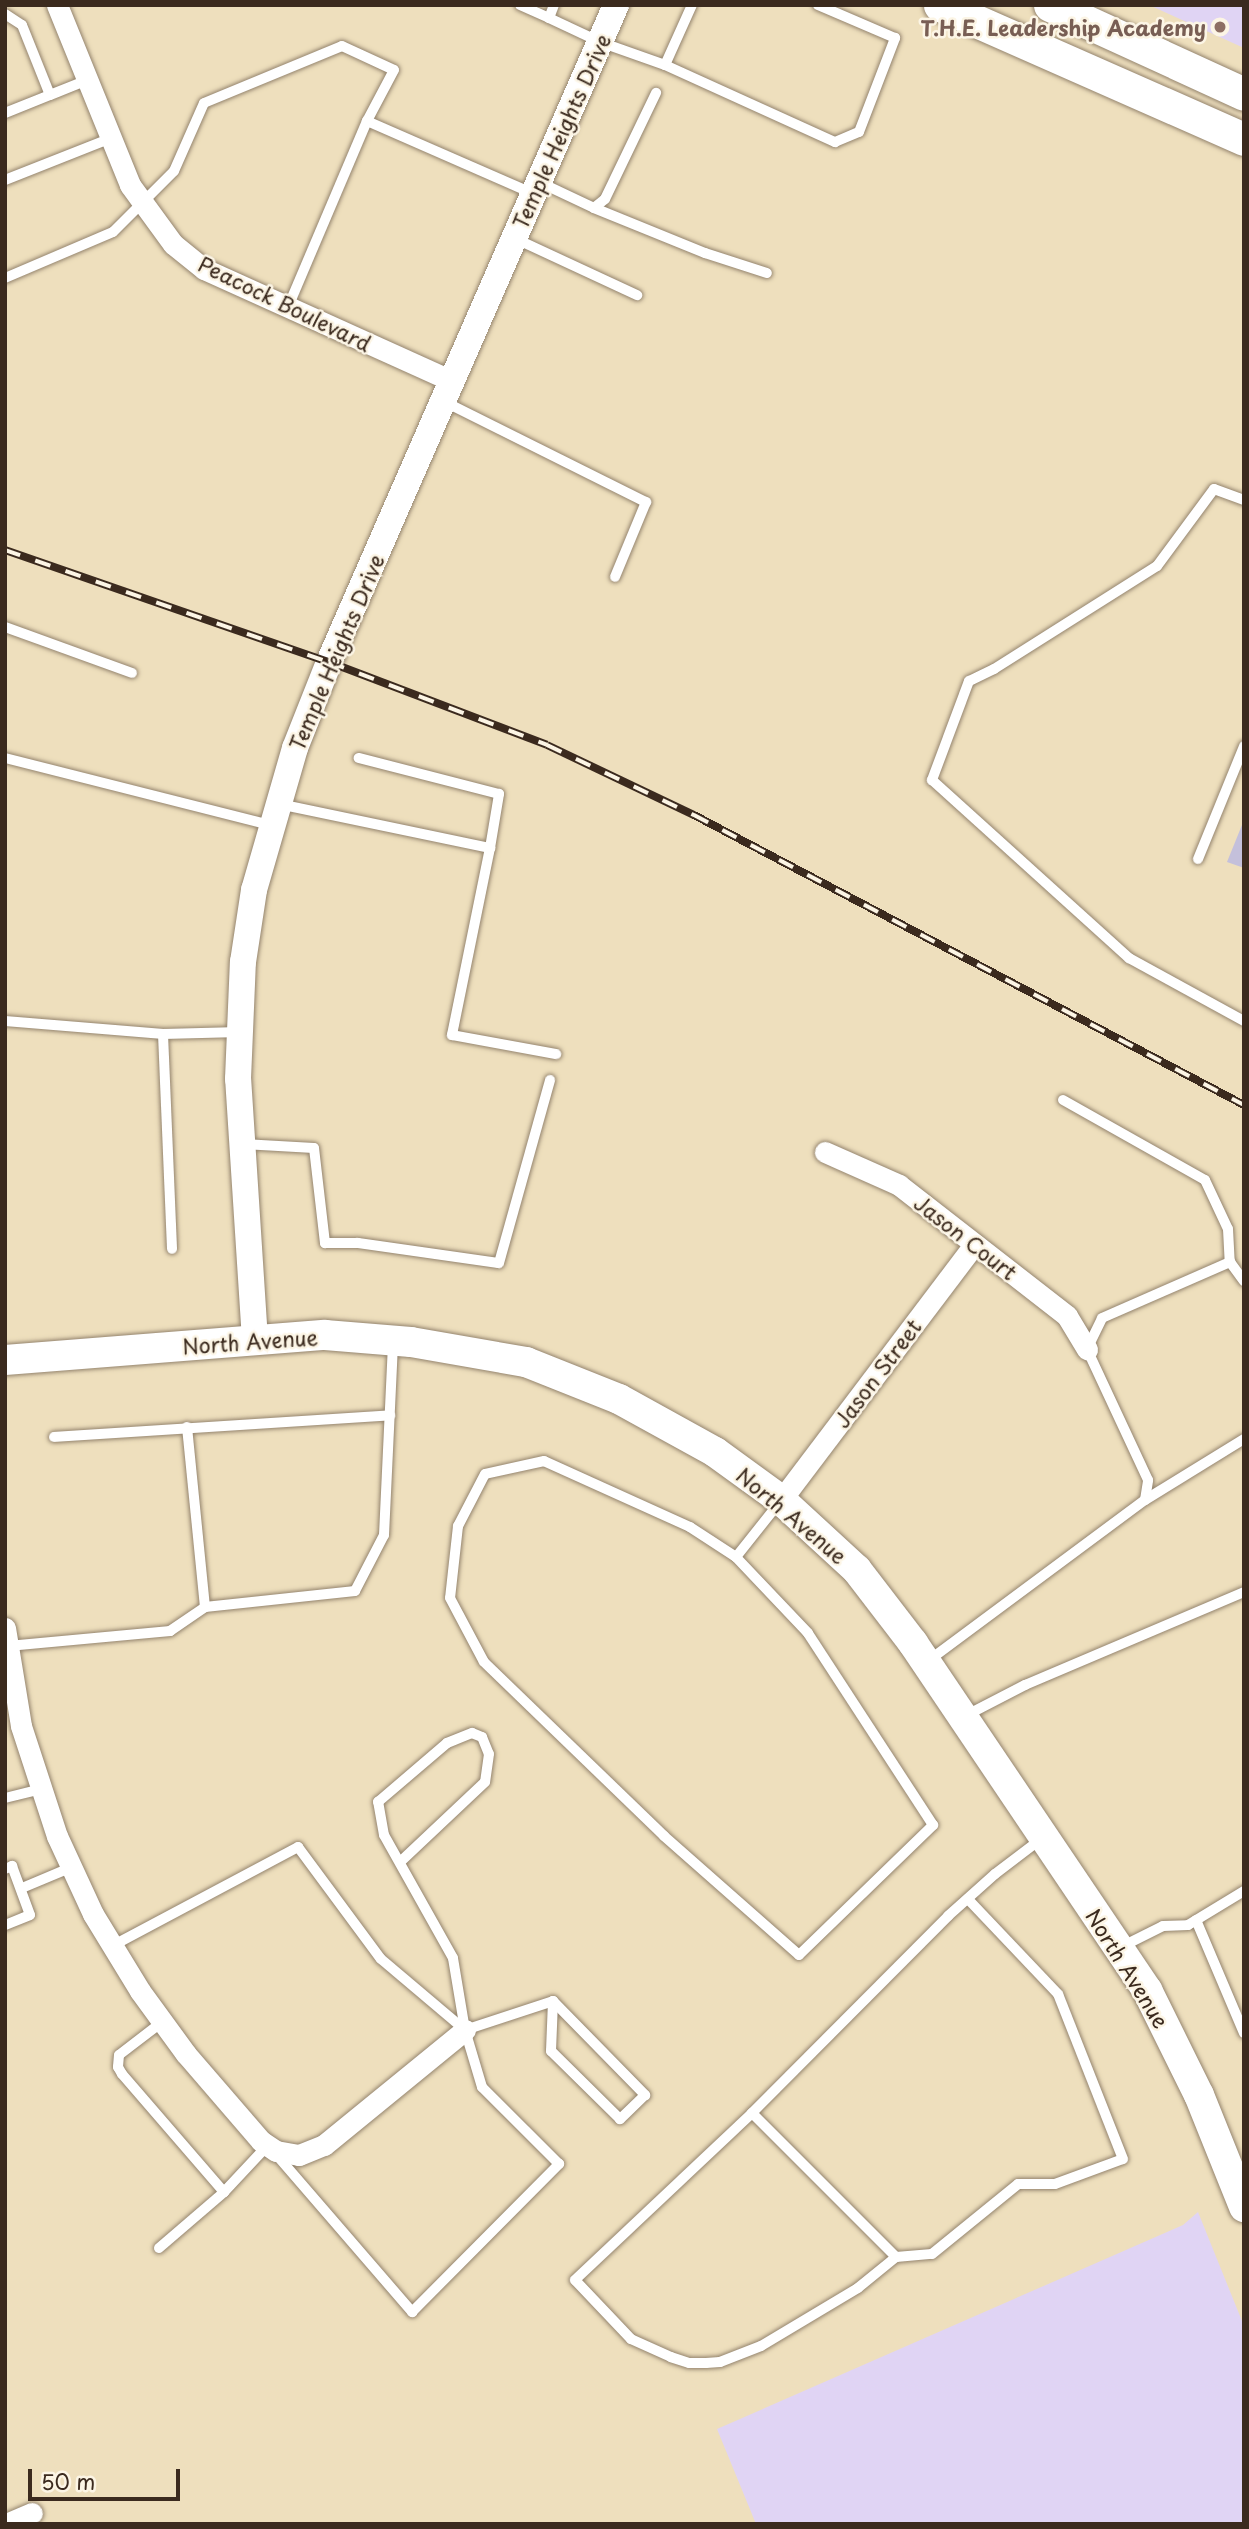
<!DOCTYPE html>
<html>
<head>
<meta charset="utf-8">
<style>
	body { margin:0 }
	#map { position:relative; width:1249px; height:2529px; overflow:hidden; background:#eedfbd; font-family:"Playpen Sans",sans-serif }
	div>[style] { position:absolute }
	.built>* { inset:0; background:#e0d4f4 }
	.industrial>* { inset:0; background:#c4c0db }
	.roads { filter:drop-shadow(0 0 2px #94846e) drop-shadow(0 0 2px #94846e) }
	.service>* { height:10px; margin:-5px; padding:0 5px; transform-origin:5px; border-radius:5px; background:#fff }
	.minor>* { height:21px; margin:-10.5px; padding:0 10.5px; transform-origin:10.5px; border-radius:10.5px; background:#fff }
	.tertiary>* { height:26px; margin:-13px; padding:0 13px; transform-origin:13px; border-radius:13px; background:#fff }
	.secondary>* { height:30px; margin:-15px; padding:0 15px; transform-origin:15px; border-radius:15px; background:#fff }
	.primary>* { height:33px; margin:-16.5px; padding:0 16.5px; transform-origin:16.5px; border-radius:16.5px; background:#fff }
	.rail>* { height:8px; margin-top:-4px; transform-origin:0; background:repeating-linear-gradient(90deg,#fcf5e5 0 16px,#3b2a1e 0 32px); box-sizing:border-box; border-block:2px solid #3b2a1e }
	.dots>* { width:19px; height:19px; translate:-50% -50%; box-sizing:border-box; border:4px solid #fcf5e5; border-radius:50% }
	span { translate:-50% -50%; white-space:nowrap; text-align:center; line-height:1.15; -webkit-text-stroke:5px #fcf5e5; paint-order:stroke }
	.education-label { font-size:21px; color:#785e54; font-weight:700 }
	.right { translate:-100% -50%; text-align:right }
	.street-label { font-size:21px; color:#3b2a1e }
	.frame { position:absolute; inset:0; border:7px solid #3b2a1e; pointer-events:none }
	.scale { position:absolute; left:28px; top:2469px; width:152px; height:32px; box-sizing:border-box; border:4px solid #3b2a1e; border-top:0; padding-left:9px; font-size:21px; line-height:24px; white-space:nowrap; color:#3b2a1e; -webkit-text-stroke:5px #fcf5e5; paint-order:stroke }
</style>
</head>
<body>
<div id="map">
	<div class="built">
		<div style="clip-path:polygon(1149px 5px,1244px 5px,1244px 48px)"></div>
		<div style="clip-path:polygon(1198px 2212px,1244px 2326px,1244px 2524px,756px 2524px,717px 2429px,1183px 2225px)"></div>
	</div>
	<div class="industrial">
		<div style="clip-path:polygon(1244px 820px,1244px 868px,1227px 862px)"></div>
	</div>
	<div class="roads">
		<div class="service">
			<div style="left:520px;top:5px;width:32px;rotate:24deg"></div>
			<div style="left:549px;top:18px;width:14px;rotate:-69deg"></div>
			<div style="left:5px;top:14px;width:20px;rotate:33deg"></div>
			<div style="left:22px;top:25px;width:75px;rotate:68.2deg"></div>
			<div style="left:50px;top:95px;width:40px;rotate:-22deg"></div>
			<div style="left:549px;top:18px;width:56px;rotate:25.2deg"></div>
			<div style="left:600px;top:42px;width:69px;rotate:19.5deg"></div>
			<div style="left:665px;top:65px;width:187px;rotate:24.4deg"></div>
			<div style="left:835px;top:142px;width:26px;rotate:-23deg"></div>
			<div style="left:859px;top:132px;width:101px;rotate:-69deg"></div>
			<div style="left:895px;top:38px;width:84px;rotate:-156.8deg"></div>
			<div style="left:665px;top:65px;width:66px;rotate:-65.8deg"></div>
			<div style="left:5px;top:113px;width:48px;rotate:-21.8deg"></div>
			<div style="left:5px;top:180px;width:114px;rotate:-21.6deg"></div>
			<div style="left:539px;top:182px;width:61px;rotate:25.3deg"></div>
			<div style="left:594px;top:208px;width:14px;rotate:-39deg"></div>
			<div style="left:605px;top:199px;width:118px;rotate:-64.3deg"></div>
			<div style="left:594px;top:208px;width:120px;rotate:22.1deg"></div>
			<div style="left:705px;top:253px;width:65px;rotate:17.9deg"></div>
			<div style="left:514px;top:238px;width:136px;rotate:24.9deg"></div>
			<div style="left:5px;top:278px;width:117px;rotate:-23.1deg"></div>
			<div style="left:113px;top:232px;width:86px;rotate:-45deg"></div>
			<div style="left:174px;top:171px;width:74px;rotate:-66.2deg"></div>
			<div style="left:204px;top:103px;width:149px;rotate:-22.4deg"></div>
			<div style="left:342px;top:46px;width:57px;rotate:24.8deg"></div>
			<div style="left:394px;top:70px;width:58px;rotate:117.9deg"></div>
			<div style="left:288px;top:307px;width:202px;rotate:-67deg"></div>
			<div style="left:367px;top:121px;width:182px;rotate:23.6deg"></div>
			<div style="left:443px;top:401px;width:227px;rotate:26.5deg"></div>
			<div style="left:646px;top:502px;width:81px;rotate:112.5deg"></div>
			<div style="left:1244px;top:500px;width:32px;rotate:-160deg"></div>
			<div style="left:1214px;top:489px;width:96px;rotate:126.5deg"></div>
			<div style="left:1157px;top:566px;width:193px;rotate:147.7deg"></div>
			<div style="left:994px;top:669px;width:28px;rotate:154deg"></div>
			<div style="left:969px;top:681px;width:106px;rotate:110.5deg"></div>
			<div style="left:932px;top:780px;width:266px;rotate:42.1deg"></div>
			<div style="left:1129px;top:958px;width:131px;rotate:28.7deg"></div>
			<div style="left:5px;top:627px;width:135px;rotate:19.9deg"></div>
			<div style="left:5px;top:758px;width:276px;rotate:14.2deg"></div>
			<div style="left:279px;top:804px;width:216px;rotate:11.8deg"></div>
			<div style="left:490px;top:848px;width:55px;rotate:-80.5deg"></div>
			<div style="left:499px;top:794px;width:145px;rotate:-165.6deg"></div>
			<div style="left:490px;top:848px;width:191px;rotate:101.5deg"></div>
			<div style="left:452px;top:1035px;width:106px;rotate:10.4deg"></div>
			<div style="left:1198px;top:859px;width:122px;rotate:-67.8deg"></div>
			<div style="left:5px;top:1021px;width:159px;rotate:4.7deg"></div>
			<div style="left:163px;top:1034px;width:77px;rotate:-1.5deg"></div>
			<div style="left:163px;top:1034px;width:215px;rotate:87.6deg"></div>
			<div style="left:1063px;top:1100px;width:163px;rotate:29.4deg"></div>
			<div style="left:1205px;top:1180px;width:54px;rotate:64.9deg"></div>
			<div style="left:1228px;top:1229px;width:33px;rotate:87deg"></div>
			<div style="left:1230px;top:1262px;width:24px;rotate:54deg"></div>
			<div style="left:243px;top:1144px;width:71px;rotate:3.2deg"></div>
			<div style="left:314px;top:1148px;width:96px;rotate:83.4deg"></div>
			<div style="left:325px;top:1243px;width:33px"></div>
			<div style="left:358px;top:1243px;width:142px;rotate:8.1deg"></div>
			<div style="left:499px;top:1263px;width:190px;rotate:-74.4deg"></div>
			<div style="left:187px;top:1427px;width:181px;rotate:84.3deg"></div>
			<div style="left:54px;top:1437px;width:337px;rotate:-3.7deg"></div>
			<div style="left:1145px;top:1500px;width:116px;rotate:-31.6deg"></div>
			<div style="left:736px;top:1557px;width:55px;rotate:-146.9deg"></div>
			<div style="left:690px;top:1527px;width:160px;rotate:-155.7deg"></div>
			<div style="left:544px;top:1461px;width:60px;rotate:167.6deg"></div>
			<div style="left:485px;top:1474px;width:59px;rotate:117.4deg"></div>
			<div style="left:458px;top:1526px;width:72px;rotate:96.3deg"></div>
			<div style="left:450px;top:1598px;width:72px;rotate:62deg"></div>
			<div style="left:484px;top:1662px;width:250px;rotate:44deg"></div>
			<div style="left:664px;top:1836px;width:180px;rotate:41.4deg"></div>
			<div style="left:799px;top:1955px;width:187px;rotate:-44.1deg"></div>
			<div style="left:933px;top:1825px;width:229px;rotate:-123.1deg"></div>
			<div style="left:808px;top:1633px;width:105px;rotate:-133.5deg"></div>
			<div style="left:736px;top:1557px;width:69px;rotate:-51.5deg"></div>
			<div style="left:8px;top:1646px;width:163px;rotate:-5.3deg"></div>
			<div style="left:170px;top:1631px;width:42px;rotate:-34.4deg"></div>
			<div style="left:205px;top:1607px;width:151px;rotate:-6.1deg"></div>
			<div style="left:355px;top:1591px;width:63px;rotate:-62.6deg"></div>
			<div style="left:384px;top:1535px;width:191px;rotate:-87.3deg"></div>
			<div style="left:928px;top:1661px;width:270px;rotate:-36.6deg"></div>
			<div style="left:1145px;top:1500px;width:20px;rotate:-81deg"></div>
			<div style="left:1148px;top:1480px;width:145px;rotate:-115deg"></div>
			<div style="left:1087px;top:1349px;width:34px;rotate:-64deg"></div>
			<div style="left:1102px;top:1318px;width:140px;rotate:-23.6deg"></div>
			<div style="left:965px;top:1716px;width:68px;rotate:-27.3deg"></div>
			<div style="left:1025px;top:1685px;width:238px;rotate:-23deg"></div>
			<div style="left:5px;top:1798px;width:38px;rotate:-14deg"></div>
			<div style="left:5px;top:1869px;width:8px;rotate:-23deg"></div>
			<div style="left:12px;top:1866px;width:52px;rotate:69.8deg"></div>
			<div style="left:30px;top:1915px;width:27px;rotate:158deg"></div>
			<div style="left:22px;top:1888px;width:54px;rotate:-22.8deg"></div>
			<div style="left:1196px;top:1920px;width:123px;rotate:67deg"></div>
			<div style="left:112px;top:1946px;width:211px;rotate:-28deg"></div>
			<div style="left:298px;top:1847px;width:139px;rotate:53.5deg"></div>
			<div style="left:381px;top:1959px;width:110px;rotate:40.2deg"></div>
			<div style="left:1121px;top:1947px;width:47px;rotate:-26.6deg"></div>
			<div style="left:1163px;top:1926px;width:25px;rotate:-2deg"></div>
			<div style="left:1188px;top:1925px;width:66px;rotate:-31.3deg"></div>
			<div style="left:162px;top:2022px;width:54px;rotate:142.5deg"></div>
			<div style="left:119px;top:2055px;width:12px;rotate:95deg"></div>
			<div style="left:118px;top:2067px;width:8px;rotate:60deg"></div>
			<div style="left:122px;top:2074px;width:156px;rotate:49.2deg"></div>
			<div style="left:224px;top:2192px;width:64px;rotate:-46.9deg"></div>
			<div style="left:268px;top:2145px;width:221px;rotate:49.2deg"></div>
			<div style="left:412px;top:2312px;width:209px;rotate:-45.2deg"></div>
			<div style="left:559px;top:2164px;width:109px;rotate:-135deg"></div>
			<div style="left:482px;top:2087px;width:59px;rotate:-106.6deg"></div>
			<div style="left:465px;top:2030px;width:73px;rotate:-99.5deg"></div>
			<div style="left:453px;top:1958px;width:141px;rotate:-119.3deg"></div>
			<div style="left:384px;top:1835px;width:34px;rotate:-100deg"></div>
			<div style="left:378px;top:1802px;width:91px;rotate:-40.5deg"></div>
			<div style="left:447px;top:1743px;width:27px;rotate:-22deg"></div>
			<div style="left:472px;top:1733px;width:11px;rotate:22deg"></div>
			<div style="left:482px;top:1737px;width:18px;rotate:68deg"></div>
			<div style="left:489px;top:1754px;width:28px;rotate:98deg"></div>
			<div style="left:485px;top:1782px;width:117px;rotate:136.7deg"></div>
			<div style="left:465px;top:2030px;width:93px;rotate:-18.2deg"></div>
			<div style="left:553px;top:2001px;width:132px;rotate:45.6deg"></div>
			<div style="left:645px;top:2095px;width:35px;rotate:136deg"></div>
			<div style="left:620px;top:2119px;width:97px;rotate:-135.4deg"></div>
			<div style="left:551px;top:2051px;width:50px;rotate:-87.7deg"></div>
			<div style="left:752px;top:2113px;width:204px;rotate:45deg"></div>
			<div style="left:896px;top:2257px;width:36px;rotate:-5deg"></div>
			<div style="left:932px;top:2254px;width:111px;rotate:-39.1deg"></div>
			<div style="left:1018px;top:2184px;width:37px"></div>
			<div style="left:1055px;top:2184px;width:72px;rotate:-20.2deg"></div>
			<div style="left:1123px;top:2159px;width:177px;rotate:-111.5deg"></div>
			<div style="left:1058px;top:1994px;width:131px;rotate:-133.5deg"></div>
			<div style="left:159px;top:2248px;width:86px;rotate:-40.7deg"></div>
			<div style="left:896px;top:2257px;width:49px;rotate:140.8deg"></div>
			<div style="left:858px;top:2288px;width:113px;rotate:149.1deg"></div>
			<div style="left:761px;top:2346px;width:44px;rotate:158.7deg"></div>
			<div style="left:720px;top:2362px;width:14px;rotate:176deg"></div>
			<div style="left:706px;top:2363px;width:17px;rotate:180deg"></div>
			<div style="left:689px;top:2363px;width:19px;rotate:-162deg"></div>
			<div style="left:671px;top:2357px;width:44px;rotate:-155.8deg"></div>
			<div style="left:631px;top:2339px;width:81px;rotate:-133.5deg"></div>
			<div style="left:575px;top:2280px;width:243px;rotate:-43.3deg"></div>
			<div style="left:752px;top:2113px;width:278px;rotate:-45.1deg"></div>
			<div style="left:948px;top:1916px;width:63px;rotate:-41.8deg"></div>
			<div style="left:995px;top:1874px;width:58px;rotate:-37.3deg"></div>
		</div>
		<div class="minor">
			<div style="left:57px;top:5px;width:194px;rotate:67.9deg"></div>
			<div style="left:130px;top:185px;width:73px;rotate:53.9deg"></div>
			<div style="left:173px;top:244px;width:40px;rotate:39deg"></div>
			<div style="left:204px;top:269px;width:272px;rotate:24.3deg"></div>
			<div style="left:825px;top:1152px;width:81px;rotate:24deg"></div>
			<div style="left:899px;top:1185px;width:213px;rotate:37.9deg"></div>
			<div style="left:1067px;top:1316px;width:39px;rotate:59deg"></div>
			<div style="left:781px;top:1500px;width:320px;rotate:-52.9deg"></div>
			<div style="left:5px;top:1628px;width:99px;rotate:80.7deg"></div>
			<div style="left:21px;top:1726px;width:116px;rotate:71.9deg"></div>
			<div style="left:57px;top:1836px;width:86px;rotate:65.2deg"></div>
			<div style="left:93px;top:1914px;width:90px;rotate:58.6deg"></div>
			<div style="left:140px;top:1991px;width:78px;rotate:53.9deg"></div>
			<div style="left:186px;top:2054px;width:115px;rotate:49.2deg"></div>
			<div style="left:261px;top:2141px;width:18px;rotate:34deg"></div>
			<div style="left:276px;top:2151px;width:23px;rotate:10deg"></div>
			<div style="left:299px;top:2155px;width:27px;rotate:-22deg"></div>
			<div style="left:324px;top:2145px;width:182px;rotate:-39.2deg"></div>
			<div style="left:6px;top:2524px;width:28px;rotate:-23deg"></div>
		</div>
		<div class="tertiary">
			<div style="left:255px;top:1340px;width:262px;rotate:-93.7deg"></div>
			<div style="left:238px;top:1079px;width:117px;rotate:-87.6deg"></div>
			<div style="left:243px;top:962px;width:73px;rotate:-81.3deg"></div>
			<div style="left:254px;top:890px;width:148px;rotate:-73.9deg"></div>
			<div style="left:295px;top:748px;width:92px;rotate:-68.4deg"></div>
			<div style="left:329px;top:662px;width:717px;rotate:-66.4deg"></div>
		</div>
		<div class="secondary">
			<div style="left:5px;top:1360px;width:321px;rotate:-4.5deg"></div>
			<div style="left:325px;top:1335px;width:86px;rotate:4.7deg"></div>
			<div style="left:411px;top:1342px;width:117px;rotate:9.9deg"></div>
			<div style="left:526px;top:1362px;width:100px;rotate:21.7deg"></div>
			<div style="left:619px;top:1399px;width:110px;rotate:28.9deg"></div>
			<div style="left:715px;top:1452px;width:82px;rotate:36deg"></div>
			<div style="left:781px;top:1500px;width:103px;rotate:42.6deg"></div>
			<div style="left:857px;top:1570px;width:92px;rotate:52.5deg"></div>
			<div style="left:913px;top:1643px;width:419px;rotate:56deg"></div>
			<div style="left:1147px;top:1990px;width:117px;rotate:63.7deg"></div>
			<div style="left:1199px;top:2095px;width:121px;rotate:68.1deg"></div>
		</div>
		<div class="primary">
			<div style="left:940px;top:5px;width:332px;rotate:23.8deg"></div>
			<div style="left:1050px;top:5px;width:213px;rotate:24.6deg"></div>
		</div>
	</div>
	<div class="rail">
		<div style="left:5px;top:550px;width:343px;rotate:19.1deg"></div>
		<div style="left:329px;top:662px;width:233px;rotate:20.8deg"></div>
		<div style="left:547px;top:745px;width:163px;rotate:25.5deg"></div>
		<div style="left:694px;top:815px;width:622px;rotate:27.8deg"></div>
	</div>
	<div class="dots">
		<div style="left:1220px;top:27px;background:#8d6e63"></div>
	</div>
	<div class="education-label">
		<span class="right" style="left:1206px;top:27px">T.H.E. Leadership Academy</span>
	</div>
	<div class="street-label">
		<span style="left:561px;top:131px;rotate:-66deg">Temple Heights Drive</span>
		<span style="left:285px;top:303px;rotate:26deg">Peacock Boulevard</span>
		<span style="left:336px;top:652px;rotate:-67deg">Temple Heights Drive</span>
		<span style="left:966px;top:1237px;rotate:38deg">Jason Court</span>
		<span style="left:250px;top:1341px;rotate:-4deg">North Avenue</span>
		<span style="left:877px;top:1373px;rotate:-53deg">Jason Street</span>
		<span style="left:792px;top:1515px;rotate:40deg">North Avenue</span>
		<span style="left:1128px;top:1968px;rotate:58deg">North Avenue</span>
	</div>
	<div class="frame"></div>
	<div class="scale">50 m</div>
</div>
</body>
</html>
